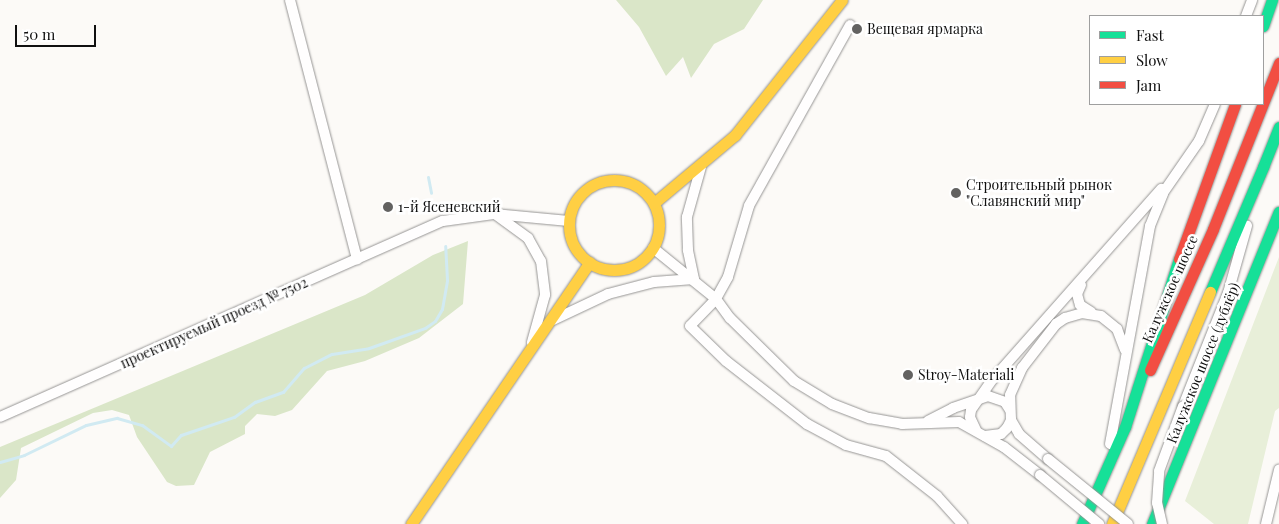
<!DOCTYPE html>
<html>
<head>
<meta charset="utf-8">
<style>
	body { margin:0 }
	#map { position:relative; width:1279px; height:524px; overflow:hidden; background:#fcfaf7; font-family:"Playfair Display",serif }
	div>[style] { position:absolute }
	.green>* { inset:0; background:#e8efd9 }
	.forest>* { inset:0; background:#dae6c8 }
	.stream>* { height:3px; margin:-1.5px; padding:0 1.5px; transform-origin:1.5px; border-radius:1.5px; background:#d1eaf2 }
	.roads { filter:drop-shadow(0 0 1px #969594) drop-shadow(0 0 1px #969594) }
	.street>* { height:10px; margin:-5px; padding:0 5px; transform-origin:5px; border-radius:5px; background:#fffefe }
	.fast>* { height:11px; margin:-5.5px; padding:0 5.5px; transform-origin:5.5px; border-radius:5.5px; background:#16e098 }
	.slow>* { height:11px; margin:-5.5px; padding:0 5.5px; transform-origin:5.5px; border-radius:5.5px; background:#ffcf43 }
	.slow>.ring { margin:-5.5px; padding:0; box-sizing:content-box; background:none; border:11px solid #ffcf43; border-radius:50% }
	.jam>* { height:11px; margin:-5.5px; padding:0 5.5px; transform-origin:5.5px; border-radius:5.5px; background:#f24e42 }
	.bridges { filter:drop-shadow(0 0 1px #969594) drop-shadow(0 0 1px #969594) }
	.street-bridge>* { height:10px; margin:-5px; padding:0 5px; transform-origin:5px; border-radius:5px; background:#fffefe }
	.dots>* { width:14px; height:14px; translate:-50% -50%; box-sizing:border-box; border:2px solid #fff; border-radius:50% }
	span { translate:-50% -50%; white-space:nowrap; text-align:center; line-height:1.15; -webkit-text-stroke:5px #fff; paint-order:stroke }
	.poi-label { font-size:14px; color:#101010 }
	.left { translate:0 -50%; text-align:left }
	.street-label { font-size:14px; color:#101010 }
	.legend { position:absolute; left:1089px; top:15px; width:175px; height:90px; box-sizing:border-box; background:#fff; border:1px solid #9f9f9f; margin:0; padding:6px 9px; list-style:none; font-size:15px; color:#101010 }
	.legend li { display:flex; align-items:center; gap:10px; height:25px }
	.legend b { width:25px; border:1px solid #9f9f9f }
	.scale { position:absolute; left:15px; top:25px; width:81px; height:22px; box-sizing:border-box; border:2px solid #101010; border-top:0; padding-left:6px; font-size:15px; line-height:18px; white-space:nowrap; color:#101010; -webkit-text-stroke:4px #fff; paint-order:stroke }
</style>
</head>
<body>
<div id="map">
	<div class="green">
		<div style="clip-path:polygon(1279px 257px,1279px 408px,1275px 411px,1248px 524px,1214px 524px,1185px 501px)"></div>
	</div>
	<div class="forest">
		<div style="clip-path:polygon(616px 0,763px 0,744px 29px,714px 44px,691px 78px,683px 57px,666px 76px,639px 27px)"></div>
		<div style="clip-path:polygon(468px 241px,463px 304px,419px 338px,365px 361px,327px 371px,292px 410px,275px 416px,257px 414px,245px 426px,245px 434px,210px 452px,194px 485px,176px 486px,167px 482px,137px 437px,129px 415px,112px 410px,93px 413px,21px 448px,16px 480px,0 498px,0 447px,365px 295px,433px 255px)"></div>
	</div>
	<div class="stream">
		<div style="left:428px;top:177px;width:16px;rotate:79deg"></div>
		<div style="left:0;top:462px;width:25px;rotate:-16deg"></div>
		<div style="left:24px;top:455px;width:69px;rotate:-25.8deg"></div>
		<div style="left:86px;top:425px;width:32px;rotate:-13deg"></div>
		<div style="left:117px;top:418px;width:26px;rotate:16deg"></div>
		<div style="left:142px;top:425px;width:36px;rotate:36deg"></div>
		<div style="left:171px;top:446px;width:15px;rotate:-48deg"></div>
		<div style="left:181px;top:435px;width:56px;rotate:-18.8deg"></div>
		<div style="left:234px;top:417px;width:26px;rotate:-36deg"></div>
		<div style="left:255px;top:402px;width:30px;rotate:-20deg"></div>
		<div style="left:283px;top:392px;width:32px;rotate:-49deg"></div>
		<div style="left:304px;top:368px;width:31px;rotate:-27deg"></div>
		<div style="left:332px;top:354px;width:37px;rotate:-9deg"></div>
		<div style="left:369px;top:348px;width:59px;rotate:-19.7deg"></div>
		<div style="left:425px;top:328px;width:12px;rotate:-35deg"></div>
		<div style="left:435px;top:321px;width:14px;rotate:-60deg"></div>
		<div style="left:442px;top:309px;width:29px;rotate:-80deg"></div>
		<div style="left:447px;top:280px;width:34px;rotate:-93deg"></div>
	</div>
	<div class="roads">
		<div class="street">
			<div style="left:290px;top:0;width:268px;rotate:75.5deg"></div>
			<div style="left:1246px;top:16px;width:17px;rotate:-69deg"></div>
			<div style="left:850px;top:25px;width:207px;rotate:119.2deg"></div>
			<div style="left:749px;top:206px;width:74px;rotate:106.5deg"></div>
			<div style="left:728px;top:277px;width:25px;rotate:119deg"></div>
			<div style="left:716px;top:299px;width:37px;rotate:134deg"></div>
			<div style="left:690px;top:326px;width:50px;rotate:44.2deg"></div>
			<div style="left:726px;top:361px;width:103px;rotate:37.9deg"></div>
			<div style="left:807px;top:424px;width:44px;rotate:28.3deg"></div>
			<div style="left:846px;top:445px;width:41px;rotate:15.4deg"></div>
			<div style="left:886px;top:456px;width:65px;rotate:38.1deg"></div>
			<div style="left:937px;top:496px;width:38px;rotate:48deg"></div>
			<div style="left:495px;top:214px;width:41px;rotate:36deg"></div>
			<div style="left:528px;top:238px;width:26px;rotate:61deg"></div>
			<div style="left:541px;top:261px;width:34px;rotate:83deg"></div>
			<div style="left:545px;top:295px;width:49px;rotate:105.5deg"></div>
			<div style="left:653px;top:248px;width:81px;rotate:39deg"></div>
			<div style="left:716px;top:299px;width:24px;rotate:54deg"></div>
			<div style="left:730px;top:318px;width:90px;rotate:44.5deg"></div>
			<div style="left:794px;top:381px;width:44px;rotate:31.2deg"></div>
			<div style="left:832px;top:404px;width:40px;rotate:21deg"></div>
			<div style="left:869px;top:418px;width:34px;rotate:10deg"></div>
			<div style="left:902px;top:424px;width:57px;rotate:-2deg"></div>
			<div style="left:959px;top:422px;width:51px;rotate:29.1deg"></div>
			<div style="left:1004px;top:447px;width:46px;rotate:37.9deg"></div>
			<div style="left:694px;top:279px;width:30px;rotate:-102deg"></div>
			<div style="left:688px;top:250px;width:33px;rotate:-92deg"></div>
			<div style="left:687px;top:217px;width:52px;rotate:-74.4deg"></div>
			<div style="left:1081px;top:285px;width:10px;rotate:114deg"></div>
			<div style="left:1077px;top:294px;width:11px;rotate:75deg"></div>
			<div style="left:1080px;top:305px;width:13px;rotate:32deg"></div>
			<div style="left:553px;top:320px;width:61px;rotate:-25.3deg"></div>
			<div style="left:608px;top:294px;width:48px;rotate:-14.6deg"></div>
			<div style="left:654px;top:282px;width:40px;rotate:-4.3deg"></div>
			<div style="left:1183px;top:406px;width:122px;rotate:-68.3deg"></div>
			<div style="left:1228px;top:293px;width:70px;rotate:-74.2deg"></div>
			<div style="left:0;top:417px;width:484px;rotate:-23.9deg"></div>
			<div style="left:443px;top:221px;width:51px;rotate:-7.8deg"></div>
			<div style="left:494px;top:214px;width:75px;rotate:5.3deg"></div>
			<div style="left:1011px;top:420px;width:16px;rotate:60deg"></div>
			<div style="left:1019px;top:434px;width:38px;rotate:41deg"></div>
			<div style="left:928px;top:421px;width:28px;rotate:-27deg"></div>
			<div style="left:953px;top:408px;width:37px;rotate:-19deg"></div>
			<div style="left:988px;top:396px;width:18px;rotate:19deg"></div>
			<div style="left:1005px;top:402px;width:9px;rotate:58deg"></div>
			<div style="left:976px;top:430px;width:14px;rotate:-115deg"></div>
			<div style="left:970px;top:417px;width:7px;rotate:-82deg"></div>
			<div style="left:971px;top:410px;width:38px;rotate:-55deg"></div>
			<div style="left:993px;top:379px;width:254px;rotate:-48.5deg"></div>
			<div style="left:985px;top:436px;width:16px;rotate:-7deg"></div>
			<div style="left:1001px;top:434px;width:8px;rotate:-45deg"></div>
			<div style="left:1007px;top:428px;width:9px;rotate:-63deg"></div>
			<div style="left:1011px;top:420px;width:25px;rotate:-92deg"></div>
			<div style="left:1010px;top:395px;width:30px;rotate:-66deg"></div>
			<div style="left:1022px;top:368px;width:56px;rotate:-52.3deg"></div>
			<div style="left:1056px;top:324px;width:11px;rotate:-34deg"></div>
			<div style="left:1065px;top:318px;width:18px;rotate:-16deg"></div>
			<div style="left:1082px;top:313px;width:19px;rotate:9deg"></div>
			<div style="left:1101px;top:316px;width:21px;rotate:39deg"></div>
			<div style="left:1117px;top:329px;width:22px;rotate:69deg"></div>
			<div style="left:1110px;top:444px;width:222px;rotate:-79.6deg"></div>
			<div style="left:1150px;top:226px;width:35px;rotate:-68deg"></div>
			<div style="left:1163px;top:193px;width:63px;rotate:-55.3deg"></div>
			<div style="left:1199px;top:141px;width:40px;rotate:-66.6deg"></div>
			<div style="left:1266px;top:524px;width:56px;rotate:-76.5deg"></div>
		</div>
		<div class="fast">
			<div style="left:1263px;top:26px;width:28px;rotate:-71deg"></div>
			<div style="left:1263px;top:167px;width:43px;rotate:-68.2deg"></div>
			<div style="left:1210px;top:292px;width:136px;rotate:-67deg"></div>
			<div style="left:1082px;top:524px;width:106px;rotate:-66.1deg"></div>
			<div style="left:1125px;top:427px;width:176px;rotate:-72.2deg"></div>
			<div style="left:1152px;top:524px;width:337px;rotate:-67.9deg"></div>
		</div>
		<div class="slow">
			<div class="ring" style="left:569px;top:180px;width:79px;height:79px"></div>
			<div style="left:654px;top:203px;width:106px;rotate:-40deg"></div>
			<div style="left:735px;top:135px;width:172px;rotate:-51.6deg"></div>
			<div style="left:411px;top:524px;width:317px;rotate:-55.7deg"></div>
			<div style="left:1112px;top:524px;width:252px;rotate:-67.1deg"></div>
		</div>
		<div class="jam">
			<div style="left:1179px;top:259px;width:165px;rotate:-70.1deg"></div>
			<div style="left:1150px;top:370px;width:154px;rotate:-65.9deg"></div>
			<div style="left:1213px;top:229px;width:179px;rotate:-68.3deg"></div>
		</div>
	</div>
	<div class="bridges">
		<div class="street-bridge">
			<div style="left:1048px;top:459px;width:103px;rotate:39.1deg"></div>
			<div style="left:1040px;top:475px;width:77px;rotate:39.7deg"></div>
			<div style="left:1162px;top:524px;width:22px;rotate:-103deg"></div>
			<div style="left:1157px;top:503px;width:32px;rotate:-86deg"></div>
			<div style="left:1159px;top:471px;width:69px;rotate:-69.7deg"></div>
		</div>
	</div>
	<div class="dots">
		<div style="left:857px;top:29px;background:#636261"></div>
		<div style="left:956px;top:193px;background:#636261"></div>
		<div style="left:388px;top:207px;background:#636261"></div>
		<div style="left:908px;top:375px;background:#636261"></div>
	</div>
	<div class="poi-label">
		<span class="left" style="left:867px;top:29px">Вещевая ярмарка</span>
		<span class="left" style="left:966px;top:193px">Строительный рынок<br>"Славянский мир"</span>
		<span class="left" style="left:398px;top:207px">1-й Ясеневский</span>
		<span class="left" style="left:918px;top:375px">Stroy-Materiali</span>
	</div>
	<div class="street-label">
		<span style="left:1170px;top:289px;rotate:-66deg">Калужское шоссе</span>
		<span style="left:214px;top:323px;rotate:-24deg">проектируемый проезд № 7502</span>
		<span style="left:1203px;top:363px;rotate:-68deg">Калужское шоссе (дублёр)</span>
	</div>
	<ul class="legend">
	<li><b style="height:6px;background:#16e098"></b>Fast</li>
	<li><b style="height:6px;background:#ffcf43"></b>Slow</li>
	<li><b style="height:6px;background:#f24e42"></b>Jam</li>
	</ul>
	<div class="scale">50 m</div>
</div>
</body>
</html>
